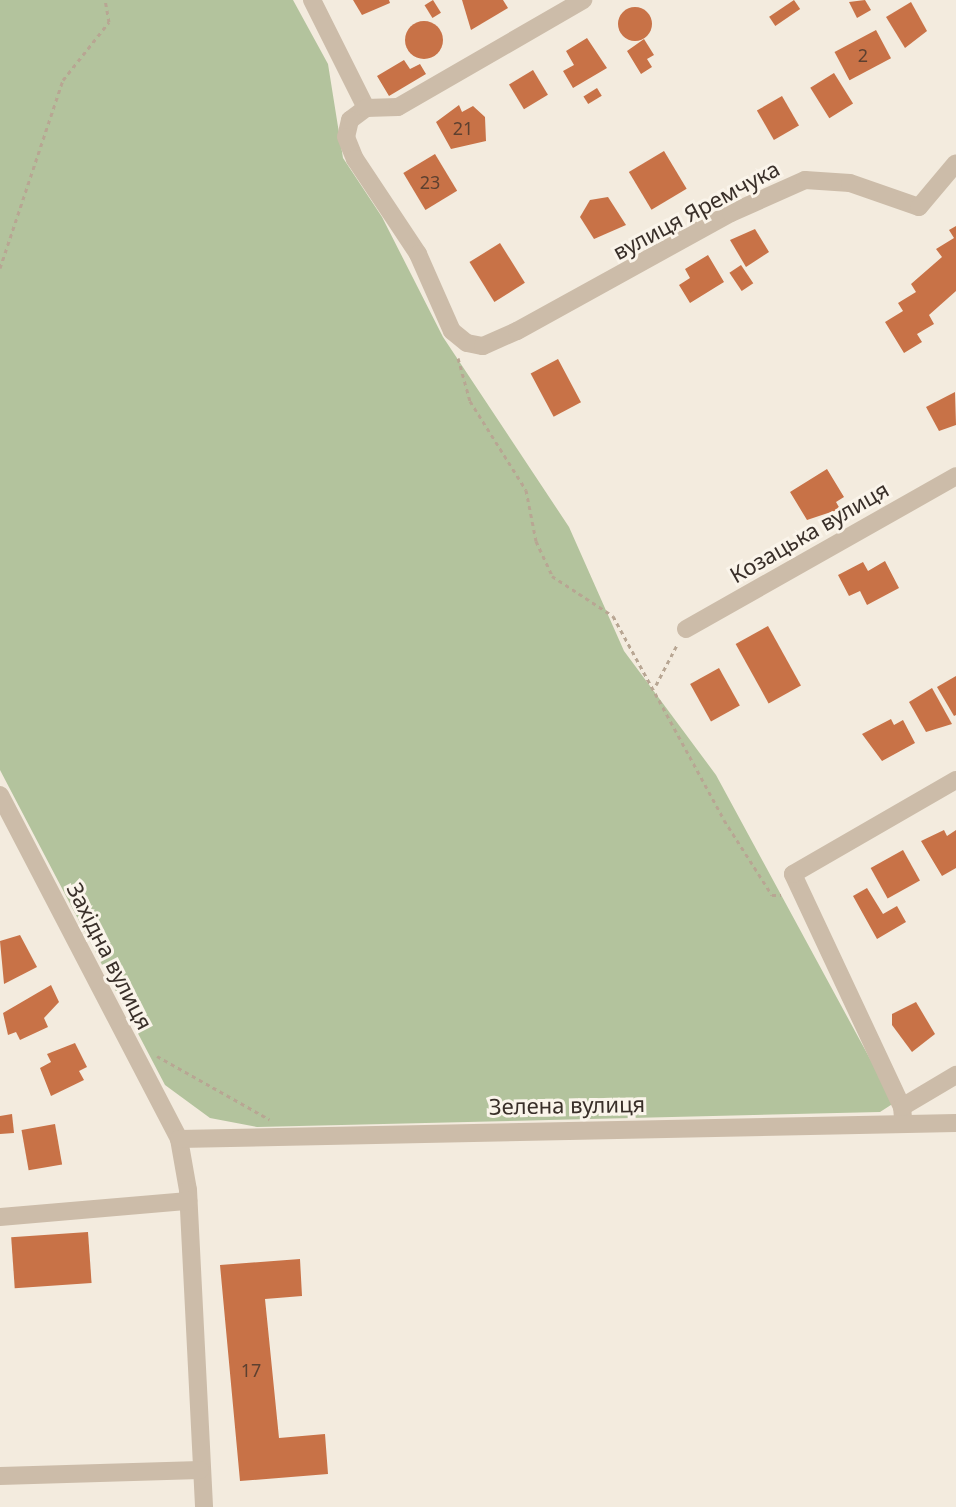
<!DOCTYPE html>
<html>
<head>
<meta charset="utf-8">
<style>
	body { margin:0 }
	#map { position:relative; width:956px; height:1507px; overflow:hidden; background:#f3ebde; font-family:"Noto Sans",sans-serif }
	div>[style] { position:absolute }
	.green>* { inset:0; background:#b3c39d }
	.building>* { inset:0; background:#c87247; transform-origin:0 0 }
	.round { border-radius:50% }
	.path>* { height:3px; margin-top:-1.5px; transform-origin:0; background:repeating-linear-gradient(90deg,#b8a693 0 4px,transparent 0 8px) }
	.minor>* { height:18px; margin:-9px; padding:0 9px; transform-origin:9px; border-radius:9px; background:#ccbca9 }
	span { translate:-50% -50%; white-space:nowrap; text-align:center; line-height:1.15; -webkit-text-stroke:6px #faf4ea; paint-order:stroke }
	.number-label { font-size:18px; color:#5d4030 }
	.number-label span { -webkit-text-stroke-width:0 }
	.street-label { font-size:22px; color:#392f29 }
</style>
</head>
<body>
<div id="map">
	<div class="green">
		<div style="clip-path:polygon(0 0,293px 0,328px 64px,343px 158px,382px 217px,443px 337px,569px 527px,624px 651px,716px 775px,894px 1103px,880px 1112px,257px 1127px,210px 1118px,165px 1085px,0 770px)"></div>
	</div>
	<div class="building">
		<div style="clip-path:polygon(353px 0,389px 0,390px 3px,362px 15px)"></div>
		<div style="left:433px;top:0;width:15px;height:10px;rotate:58deg"></div>
		<div style="clip-path:polygon(462px 0,503px 0,508px 8px,471px 30px)"></div>
		<div style="left:794px;top:0;width:11px;height:30px;rotate:56deg"></div>
		<div style="clip-path:polygon(865px 0,871px 10px,857px 18px,849px 2px)"></div>
		<div style="clip-path:polygon(911px 2px,927px 31px,905px 48px,886px 17px)"></div>
		<div class="round" style="left:618px;top:7px;width:34px;height:34px"></div>
		<div class="round" style="left:405px;top:21px;width:38px;height:38px"></div>
		<div style="left:876px;top:30px;width:32px;height:47px;rotate:62deg"></div>
		<div style="clip-path:polygon(587px 38px,607px 68px,573px 88px,563px 71px,574px 65px,566px 51px)"></div>
		<div style="clip-path:polygon(644px 39px,654px 55px,647px 59px,652px 67px,641px 74px,627px 51px)"></div>
		<div style="clip-path:polygon(404px 60px,410px 69px,420px 64px,426px 74px,389px 96px,377px 76px)"></div>
		<div style="left:533px;top:70px;width:29px;height:28px;rotate:59deg"></div>
		<div style="left:834px;top:73px;width:36px;height:28px;rotate:58deg"></div>
		<div style="left:597px;top:88px;width:9px;height:16px;rotate:58deg"></div>
		<div style="left:782px;top:96px;width:34px;height:29px;rotate:60deg"></div>
		<div style="clip-path:polygon(459px 105px,462px 112px,473px 106px,485px 117px,486px 141px,451px 149px,436px 122px)"></div>
		<div style="left:664px;top:151px;width:44px;height:41px;rotate:59deg"></div>
		<div style="left:435px;top:154px;width:43px;height:37px;rotate:59deg"></div>
		<div style="clip-path:polygon(608px 197px,626px 225px,594px 239px,580px 217px,590px 200px)"></div>
		<div style="clip-path:polygon(956px 226px,956px 291px,929px 315px,934px 324px,917px 334px,922px 342px,904px 353px,885px 322px,903px 311px,898px 303px,916px 292px,911px 284px,942px 257px,936px 249px,954px 238px,949px 230px)"></div>
		<div style="clip-path:polygon(755px 229px,769px 252px,746px 267px,730px 240px)"></div>
		<div style="left:500px;top:243px;width:47px;height:36px;rotate:58deg"></div>
		<div style="clip-path:polygon(708px 255px,724px 282px,690px 303px,679px 285px,690px 278px,685px 269px)"></div>
		<div style="left:741px;top:265px;width:22px;height:14px;rotate:56deg"></div>
		<div style="left:558px;top:359px;width:49px;height:31px;rotate:62deg"></div>
		<div style="clip-path:polygon(955px 392px,956px 425px,939px 431px,926px 407px)"></div>
		<div style="clip-path:polygon(827px 469px,844px 497px,836px 502px,840px 509px,807px 520px,790px 492px)"></div>
		<div style="clip-path:polygon(885px 561px,899px 588px,867px 605px,860px 591px,849px 596px,838px 575px,863px 562px,868px 571px)"></div>
		<div style="left:768px;top:626px;width:68px;height:37px;rotate:61deg"></div>
		<div style="left:719px;top:668px;width:43px;height:33px;rotate:61deg"></div>
		<div style="clip-path:polygon(956px 676px,956px 715px,954px 716px,937px 687px)"></div>
		<div style="clip-path:polygon(932px 688px,952px 724px,926px 732px,909px 702px)"></div>
		<div style="clip-path:polygon(891px 719px,894px 725px,903px 720px,915px 743px,882px 761px,862px 734px)"></div>
		<div style="clip-path:polygon(944px 830px,947px 836px,956px 830px,956px 868px,942px 876px,921px 841px)"></div>
		<div style="left:903px;top:850px;width:35px;height:37px;rotate:61deg"></div>
		<div style="clip-path:polygon(867px 888px,883px 914px,897px 906px,906px 922px,877px 939px,853px 896px)"></div>
		<div style="clip-path:polygon(20px 935px,37px 967px,4px 984px,0 941px)"></div>
		<div style="clip-path:polygon(51px 985px,59px 1002px,44px 1018px,48px 1027px,20px 1040px,16px 1032px,8px 1035px,3px 1013px)"></div>
		<div style="clip-path:polygon(916px 1002px,935px 1034px,912px 1052px,892px 1025px,892px 1014px)"></div>
		<div style="clip-path:polygon(75px 1043px,87px 1067px,79px 1071px,84px 1080px,51px 1096px,40px 1068px,51px 1062px,47px 1054px)"></div>
		<div style="clip-path:polygon(12px 1114px,14px 1133px,0 1134px,0 1116px)"></div>
		<div style="left:55px;top:1124px;width:41px;height:34px;rotate:80deg"></div>
		<div style="left:88px;top:1232px;width:51px;height:77px;rotate:86deg"></div>
		<div style="clip-path:polygon(300px 1259px,302px 1296px,265px 1299px,279px 1438px,325px 1434px,328px 1474px,240px 1481px,220px 1265px)"></div>
	</div>
	<div class="path">
		<div style="left:0;top:268px;width:198px;rotate:-71.5deg"></div>
		<div style="left:63px;top:80px;width:74px;rotate:-51.6deg"></div>
		<div style="left:109px;top:22px;width:22px;rotate:-100deg"></div>
		<div style="left:458px;top:358px;width:45px;rotate:74.4deg"></div>
		<div style="left:470px;top:401px;width:105px;rotate:57.8deg"></div>
		<div style="left:526px;top:490px;width:52px;rotate:78.9deg"></div>
		<div style="left:536px;top:541px;width:38px;rotate:65deg"></div>
		<div style="left:552px;top:576px;width:73px;rotate:33.3deg"></div>
		<div style="left:613px;top:616px;width:232px;rotate:61.4deg"></div>
		<div style="left:724px;top:820px;width:89px;rotate:57.4deg"></div>
		<div style="left:772px;top:895px;width:9px"></div>
		<div style="left:656px;top:685px;width:47px;rotate:-62.4deg"></div>
		<div style="left:157px;top:1056px;width:129px;rotate:29.4deg"></div>
	</div>
	<div class="minor">
		<div style="left:312px;top:0;width:121px;rotate:63.4deg"></div>
		<div style="left:366px;top:108px;width:20px;rotate:143deg"></div>
		<div style="left:350px;top:120px;width:17px;rotate:103deg"></div>
		<div style="left:346px;top:137px;width:24px;rotate:68deg"></div>
		<div style="left:355px;top:159px;width:114px;rotate:56.4deg"></div>
		<div style="left:418px;top:254px;width:84px;rotate:66.2deg"></div>
		<div style="left:452px;top:331px;width:19px;rotate:39deg"></div>
		<div style="left:467px;top:343px;width:16px;rotate:11deg"></div>
		<div style="left:483px;top:346px;width:37px;rotate:-24deg"></div>
		<div style="left:517px;top:331px;width:244px;rotate:-28.9deg"></div>
		<div style="left:731px;top:213px;width:81px;rotate:-24deg"></div>
		<div style="left:805px;top:180px;width:45px;rotate:3.8deg"></div>
		<div style="left:850px;top:183px;width:73px;rotate:19.2deg"></div>
		<div style="left:919px;top:207px;width:57px;rotate:-49.9deg"></div>
		<div style="left:366px;top:108px;width:32px;rotate:-2deg"></div>
		<div style="left:398px;top:107px;width:214px;rotate:-30deg"></div>
		<div style="left:686px;top:629px;width:310px;rotate:-29.5deg"></div>
		<div style="left:0;top:795px;width:388px;rotate:62.5deg"></div>
		<div style="left:179px;top:1139px;width:52px;rotate:80deg"></div>
		<div style="left:188px;top:1190px;width:317px;rotate:87.1deg"></div>
		<div style="left:902px;top:1107px;width:257px;rotate:-115.1deg"></div>
		<div style="left:793px;top:874px;width:188px;rotate:-30deg"></div>
		<div style="left:903px;top:1118px;width:11px;rotate:-95deg"></div>
		<div style="left:902px;top:1107px;width:63px;rotate:-30.7deg"></div>
		<div style="left:179px;top:1139px;width:777px;rotate:-1.18deg"></div>
		<div style="left:0;top:1217px;width:189px;rotate:-4.9deg"></div>
		<div style="left:0;top:1476px;width:200px;rotate:-1.7deg"></div>
	</div>
	<div class="number-label">
		<span style="left:863px;top:55px">2</span>
		<span style="left:463px;top:128px">21</span>
		<span style="left:430px;top:182px">23</span>
		<span style="left:251px;top:1370px">17</span>
	</div>
	<div class="street-label">
		<span style="left:696px;top:210px;rotate:-28deg">вулиця Яремчука</span>
		<span style="left:809px;top:532px;rotate:-30deg">Козацька вулиця</span>
		<span style="left:110px;top:956px;rotate:63deg">Західна вулиця</span>
		<span style="left:567px;top:1105px;rotate:-1deg">Зелена вулиця</span>
	</div>
</div>
</body>
</html>
